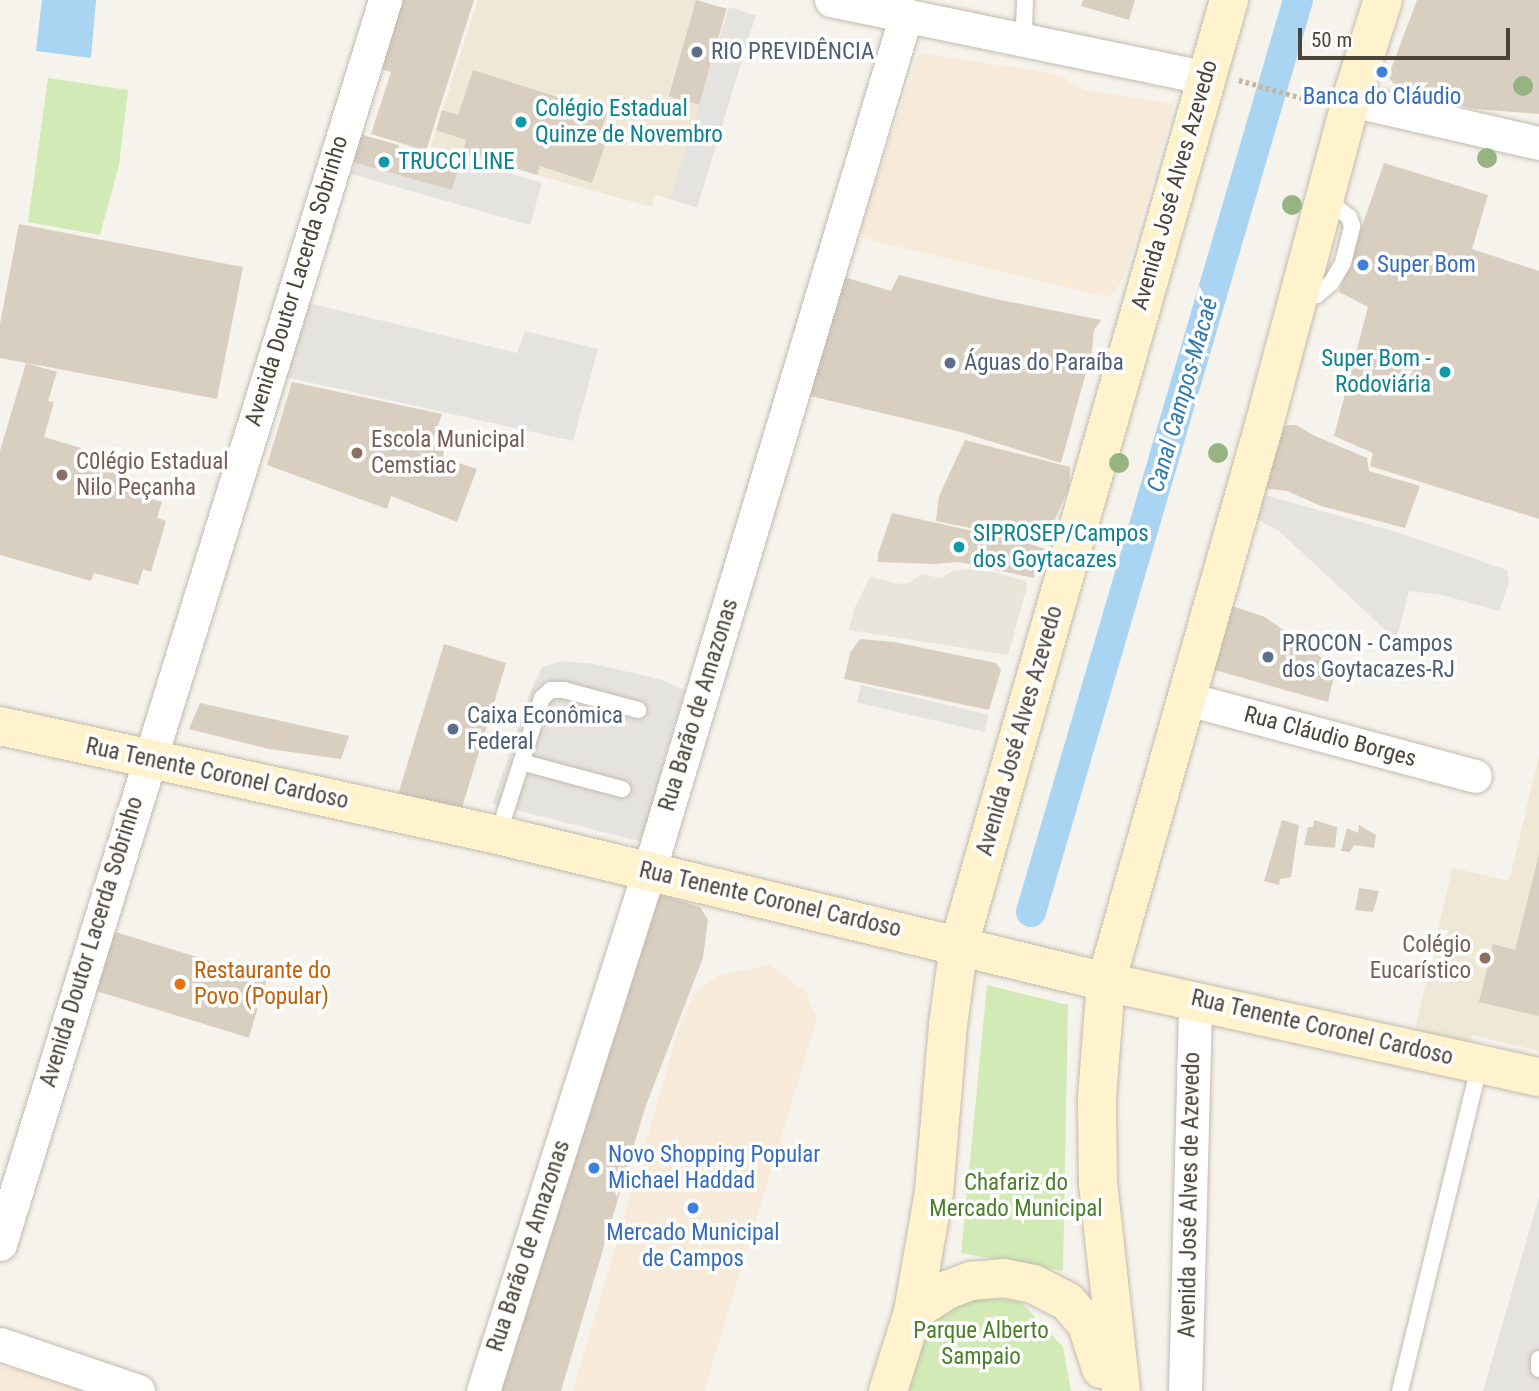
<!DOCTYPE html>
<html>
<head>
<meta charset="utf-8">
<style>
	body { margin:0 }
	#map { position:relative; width:1539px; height:1391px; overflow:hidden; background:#f6f3ec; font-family:"Roboto Condensed",sans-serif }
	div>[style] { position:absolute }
	.residential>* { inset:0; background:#eae5da }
	.commercial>* { inset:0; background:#f7ead8 }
	.education>* { inset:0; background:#efe8d6 }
	.green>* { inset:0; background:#d2eab5 }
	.parking>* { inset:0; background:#e5e3e0; transform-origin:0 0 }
	.water>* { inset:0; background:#a9d4f2 }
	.canal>* { height:30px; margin:-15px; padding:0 15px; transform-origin:15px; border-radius:15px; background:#a9d4f2 }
	.building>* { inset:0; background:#d8cfc1; transform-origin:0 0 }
	.path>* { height:4.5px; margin-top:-2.25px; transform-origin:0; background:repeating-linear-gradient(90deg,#c4b79f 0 3.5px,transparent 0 7px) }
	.roads { filter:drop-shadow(0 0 2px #c2bbae) drop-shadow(0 0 2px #c2bbae) }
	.lane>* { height:16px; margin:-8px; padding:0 8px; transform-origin:8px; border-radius:8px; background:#fff }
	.street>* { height:33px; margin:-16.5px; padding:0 16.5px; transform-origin:16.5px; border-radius:16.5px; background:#fff }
	.secondary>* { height:38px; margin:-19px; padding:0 19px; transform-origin:19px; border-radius:19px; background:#fff3cd }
	.trees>* { width:20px; height:20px; margin:-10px; border-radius:50%; background:#97b381 }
	.dots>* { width:19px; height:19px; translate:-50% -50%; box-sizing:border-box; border:4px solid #fff; border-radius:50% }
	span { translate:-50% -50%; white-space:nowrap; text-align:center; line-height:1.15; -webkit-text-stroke:7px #fff; paint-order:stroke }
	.service-label { font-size:23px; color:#4e5e75 }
	.left { translate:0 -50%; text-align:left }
	.shop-label { font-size:23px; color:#366cbe }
	.culture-label { font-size:23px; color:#0d838f }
	.right { translate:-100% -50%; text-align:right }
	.street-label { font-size:23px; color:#4b4439 }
	.education-label { font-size:23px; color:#785e54 }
	.food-label { font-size:23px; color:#c56008 }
	.park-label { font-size:23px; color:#4a7f2a }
	.water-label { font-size:24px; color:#2e7ab2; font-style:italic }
	.scale { position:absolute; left:1298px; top:28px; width:212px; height:32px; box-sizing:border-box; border:4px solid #4b4439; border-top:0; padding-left:9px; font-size:21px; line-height:24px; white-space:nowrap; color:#4b4439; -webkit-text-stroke:5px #fff; paint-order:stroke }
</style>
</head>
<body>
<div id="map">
	<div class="residential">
		<div style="clip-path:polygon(968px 569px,993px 572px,1026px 581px,1027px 587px,1008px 655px,849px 630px,854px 609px,870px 577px,901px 584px,909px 583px,921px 574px,941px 578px,952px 571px)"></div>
	</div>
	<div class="commercial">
		<div style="clip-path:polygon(919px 53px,1044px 72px,1064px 78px,1084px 90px,1174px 104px,1127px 268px,1119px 286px,1108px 297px,862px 238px,862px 223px)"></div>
		<div style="clip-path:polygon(769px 965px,806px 992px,817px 1019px,704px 1391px,573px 1391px,680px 1025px,696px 992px,717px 976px)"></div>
		<div style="clip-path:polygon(0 1367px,33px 1373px,92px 1391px,0 1391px)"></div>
	</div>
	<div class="education">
		<div style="clip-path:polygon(478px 0,696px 0,668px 95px,701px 106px,674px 200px,656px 195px,652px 207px,431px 146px)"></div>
		<div style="clip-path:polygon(1539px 756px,1539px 1051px,1472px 1035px,1469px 1047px,1414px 1034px,1452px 868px,1509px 881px)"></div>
	</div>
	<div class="green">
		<div style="clip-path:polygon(48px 78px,128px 90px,119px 165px,100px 235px,28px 222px)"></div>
		<div style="clip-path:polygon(987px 985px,1068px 1005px,1063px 1271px,961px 1253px)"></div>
		<div style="clip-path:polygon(970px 1297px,1020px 1301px,1063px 1347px,1071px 1391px,903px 1391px,928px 1322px)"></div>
	</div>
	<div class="parking">
		<div style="left:729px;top:7px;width:28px;height:201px;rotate:17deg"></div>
		<div style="clip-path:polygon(461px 159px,542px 183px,530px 225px,352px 174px,356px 163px,452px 190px)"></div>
		<div style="clip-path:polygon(304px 302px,517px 353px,525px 331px,598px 349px,573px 441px,281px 376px)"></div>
		<div style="clip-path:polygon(1254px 492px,1403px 534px,1507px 570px,1509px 583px,1499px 611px,1442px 595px,1409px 591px,1396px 640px,1278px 530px,1247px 514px)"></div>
		<div style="clip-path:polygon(562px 661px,594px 664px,659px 679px,685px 690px,667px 748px,643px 842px,492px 804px,532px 688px,542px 667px)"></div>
		<div style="left:861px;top:685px;width:131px;height:18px;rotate:13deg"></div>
		<div style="clip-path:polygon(1539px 1197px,1539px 1391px,1483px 1391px)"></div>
	</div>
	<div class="water">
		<div style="clip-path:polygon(42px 0,96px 0,91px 58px,36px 51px)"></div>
	</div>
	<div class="canal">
		<div style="left:1031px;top:912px;width:950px;rotate:-73.68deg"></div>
	</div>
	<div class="building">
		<div style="clip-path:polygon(394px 0,474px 0,426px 151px,371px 134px,391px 72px,374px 67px)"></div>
		<div style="left:696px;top:0;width:32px;height:100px;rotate:16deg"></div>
		<div style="clip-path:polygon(1083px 0,1135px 0,1129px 20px,1081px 6px)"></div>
		<div style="clip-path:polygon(1417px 0,1539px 0,1539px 114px,1475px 109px,1401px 91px,1388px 77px)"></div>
		<div style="clip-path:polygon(473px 70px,607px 113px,597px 142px,605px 145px,592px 183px,540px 166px,537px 175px,463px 151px,466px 140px,436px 130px,442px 110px,458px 115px)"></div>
		<div style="clip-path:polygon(356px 133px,399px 145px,396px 157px,427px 165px,431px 151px,461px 159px,452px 190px,348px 161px)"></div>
		<div style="clip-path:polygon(1384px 163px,1488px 195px,1472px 249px,1539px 271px,1539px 519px,1370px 466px,1373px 453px,1334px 436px,1368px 307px,1339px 292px)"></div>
		<div style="clip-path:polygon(19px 224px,243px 267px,217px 399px,0 358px,0 324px)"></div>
		<div style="clip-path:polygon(899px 275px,991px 298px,1101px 320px,1094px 330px,1092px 351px,1061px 463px,957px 431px,802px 394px,844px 277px,891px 291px)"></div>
		<div style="clip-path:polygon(26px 363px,57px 372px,48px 401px,54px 402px,44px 437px,128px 462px,119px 489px,162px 502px,157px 518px,166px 521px,151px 572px,143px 569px,138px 585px,94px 573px,91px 581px,0 555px,0 451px)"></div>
		<div style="clip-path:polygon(292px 382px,442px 414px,431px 445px,444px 448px,443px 458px,477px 469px,457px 522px,391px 496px,387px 509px,267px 465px)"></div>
		<div style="clip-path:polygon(1288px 425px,1296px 425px,1313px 435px,1367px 458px,1369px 471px,1420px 486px,1405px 528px,1321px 506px,1287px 491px,1261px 488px,1278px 427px)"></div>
		<div style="clip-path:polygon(965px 440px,1070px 467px,1069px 487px,1045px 543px,936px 521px,939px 496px)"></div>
		<div style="clip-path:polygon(892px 513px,1030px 544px,1045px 549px,1034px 578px,959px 562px,933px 564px,878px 562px,878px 554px)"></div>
		<div style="clip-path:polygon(1226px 604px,1265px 617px,1336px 668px,1328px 702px,1211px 669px)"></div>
		<div style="clip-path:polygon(860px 639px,894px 642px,996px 663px,1001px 670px,989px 710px,844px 679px,850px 653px)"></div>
		<div style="left:444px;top:644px;width:65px;height:157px;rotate:17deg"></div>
		<div style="clip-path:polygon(200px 703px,349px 736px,341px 759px,269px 749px,189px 729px)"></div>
		<div style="clip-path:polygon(1282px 820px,1299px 825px,1291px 877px,1280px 879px,1279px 885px,1264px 881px)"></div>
		<div style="clip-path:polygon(1314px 820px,1337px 827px,1335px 848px,1304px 845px,1308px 827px,1313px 827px)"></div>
		<div style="clip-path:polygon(1359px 825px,1376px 835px,1374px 848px,1354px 845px,1350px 852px,1341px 851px,1347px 828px,1358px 833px)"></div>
		<div style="clip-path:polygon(1539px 854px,1539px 1016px,1479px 1002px,1493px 944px,1515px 950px)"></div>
		<div style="clip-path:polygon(1359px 888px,1379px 891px,1373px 912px,1355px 910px)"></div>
		<div style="clip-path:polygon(663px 895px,700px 907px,708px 920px,703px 958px,645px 1108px,561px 1391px,489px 1391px,649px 896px)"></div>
		<div style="left:112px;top:931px;width:162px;height:62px;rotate:17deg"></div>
	</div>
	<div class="path">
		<div style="left:1239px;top:80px;width:66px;rotate:15.9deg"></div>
		<div style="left:1302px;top:98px;width:17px"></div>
	</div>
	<div class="roads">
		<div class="lane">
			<div style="left:1025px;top:0;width:25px;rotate:92deg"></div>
			<div style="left:1024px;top:25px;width:18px;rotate:68deg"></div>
			<div style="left:1300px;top:299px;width:17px;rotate:-13deg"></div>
			<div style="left:1317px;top:295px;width:18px;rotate:-41deg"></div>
			<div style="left:1331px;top:283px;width:23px;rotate:-59deg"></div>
			<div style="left:1343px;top:263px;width:38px;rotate:-76deg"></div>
			<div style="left:1352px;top:226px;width:9px;rotate:-108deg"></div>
			<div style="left:1349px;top:217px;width:28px;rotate:-142deg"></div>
			<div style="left:521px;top:762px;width:105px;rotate:15deg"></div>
			<div style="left:498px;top:835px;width:144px;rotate:-72.2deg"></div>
			<div style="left:542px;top:698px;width:12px;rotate:-42deg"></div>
			<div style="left:551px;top:690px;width:13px"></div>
			<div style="left:564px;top:690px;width:77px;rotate:15.1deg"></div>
			<div style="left:1539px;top:1359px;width:10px;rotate:90deg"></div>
			<div style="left:1400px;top:1391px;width:337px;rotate:-76.3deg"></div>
		</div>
		<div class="street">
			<div style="left:831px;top:0;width:383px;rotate:11.7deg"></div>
			<div style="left:1351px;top:100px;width:193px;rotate:12.9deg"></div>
			<div style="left:1184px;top:698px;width:301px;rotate:15deg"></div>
			<div style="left:0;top:1244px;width:1302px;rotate:-72.8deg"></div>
			<div style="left:0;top:1344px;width:146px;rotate:18.8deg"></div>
			<div style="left:483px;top:1391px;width:546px;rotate:-72.3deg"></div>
			<div style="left:649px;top:871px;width:894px;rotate:-73.29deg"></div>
			<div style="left:1185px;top:1391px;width:391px;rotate:-88.5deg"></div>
		</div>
		<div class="secondary">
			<div style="left:0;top:726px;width:510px;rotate:12.35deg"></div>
			<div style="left:498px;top:835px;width:626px;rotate:13.59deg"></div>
			<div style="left:1106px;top:982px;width:443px;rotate:12.4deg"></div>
			<div style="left:913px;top:1312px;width:40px;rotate:-32.9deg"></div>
			<div style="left:947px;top:1290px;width:26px;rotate:-21deg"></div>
			<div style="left:971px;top:1281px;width:32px;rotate:-5deg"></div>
			<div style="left:1003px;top:1278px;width:31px;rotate:11deg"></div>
			<div style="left:1033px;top:1284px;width:39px;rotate:27deg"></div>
			<div style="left:1068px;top:1302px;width:30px;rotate:50deg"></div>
			<div style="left:1087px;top:1325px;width:46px;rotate:72.3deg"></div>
			<div style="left:888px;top:1391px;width:83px;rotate:-72.4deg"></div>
			<div style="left:913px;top:1312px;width:122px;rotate:-80.1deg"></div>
			<div style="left:934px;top:1192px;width:168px;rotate:-85.2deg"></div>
			<div style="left:948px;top:1025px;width:81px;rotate:-82.2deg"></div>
			<div style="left:959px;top:945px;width:983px;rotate:-74.05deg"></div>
			<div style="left:1121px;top:1391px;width:208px;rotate:-96.3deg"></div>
			<div style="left:1098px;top:1184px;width:86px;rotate:-90.7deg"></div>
			<div style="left:1097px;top:1098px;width:116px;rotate:-85.6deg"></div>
			<div style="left:1106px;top:982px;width:579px;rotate:-74.16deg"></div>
			<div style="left:1264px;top:425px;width:336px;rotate:-75deg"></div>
			<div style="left:1351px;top:100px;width:105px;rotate:-72.3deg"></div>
		</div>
	</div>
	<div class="trees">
		<div style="left:1523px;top:86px"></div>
		<div style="left:1487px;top:158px"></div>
		<div style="left:1292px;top:205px"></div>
		<div style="left:1218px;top:453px"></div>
		<div style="left:1119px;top:463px"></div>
	</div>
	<div class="dots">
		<div style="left:697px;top:52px;background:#5c6f8a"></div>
		<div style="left:1382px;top:72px;background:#3f7fe0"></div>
		<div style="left:521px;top:122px;background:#0f9aa8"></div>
		<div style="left:384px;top:162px;background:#0f9aa8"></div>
		<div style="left:1363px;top:265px;background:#3f7fe0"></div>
		<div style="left:950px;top:363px;background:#5c6f8a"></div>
		<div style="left:1445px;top:372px;background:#0f9aa8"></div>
		<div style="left:357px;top:453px;background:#8d6e63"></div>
		<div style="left:62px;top:475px;background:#8d6e63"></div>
		<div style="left:959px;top:547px;background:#0f9aa8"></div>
		<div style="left:1268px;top:657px;background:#5c6f8a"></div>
		<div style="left:453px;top:729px;background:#5c6f8a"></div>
		<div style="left:1485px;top:958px;background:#8d6e63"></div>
		<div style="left:180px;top:984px;background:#e8710a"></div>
		<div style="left:594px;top:1168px;background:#3f7fe0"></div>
		<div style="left:693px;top:1208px;background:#3f7fe0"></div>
	</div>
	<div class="service-label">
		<span class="left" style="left:711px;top:52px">RIO PREVIDÊNCIA</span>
		<span class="left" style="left:964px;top:363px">Águas do Paraíba</span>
		<span class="left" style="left:1282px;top:657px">PROCON - Campos<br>dos Goytacazes-RJ</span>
		<span class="left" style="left:467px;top:729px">Caixa Econômica<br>Federal</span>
	</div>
	<div class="shop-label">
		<span style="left:1382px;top:97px">Banca do Cláudio</span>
		<span class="left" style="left:1377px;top:265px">Super Bom</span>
		<span class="left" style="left:608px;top:1168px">Novo Shopping Popular<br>Michael Haddad</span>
		<span style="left:693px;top:1246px">Mercado Municipal<br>de Campos</span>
	</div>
	<div class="culture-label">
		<span class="left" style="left:535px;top:122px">Colégio Estadual<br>Quinze de Novembro</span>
		<span class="left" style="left:398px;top:162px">TRUCCI LINE</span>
		<span class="right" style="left:1431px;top:372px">Super Bom -<br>Rodoviária</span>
		<span class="left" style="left:973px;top:547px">SIPROSEP/Campos<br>dos Goytacazes</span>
	</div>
	<div class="street-label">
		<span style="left:1175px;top:185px;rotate:-74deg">Avenida José Alves Azevedo</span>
		<span style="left:297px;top:281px;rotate:-73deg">Avenida Doutor Lacerda Sobrinho</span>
		<span style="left:699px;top:705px;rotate:-73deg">Rua Barão de Amazonas</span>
		<span style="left:1020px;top:731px;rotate:-74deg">Avenida José Alves Azevedo</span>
		<span style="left:1330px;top:737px;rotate:15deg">Rua Cláudio Borges</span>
		<span style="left:217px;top:774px;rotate:12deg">Rua Tenente Coronel Cardoso</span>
		<span style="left:770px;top:900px;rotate:13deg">Rua Tenente Coronel Cardoso</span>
		<span style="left:92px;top:942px;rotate:-73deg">Avenida Doutor Lacerda Sobrinho</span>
		<span style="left:1322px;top:1028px;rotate:13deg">Rua Tenente Coronel Cardoso</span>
		<span style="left:1190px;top:1195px;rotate:-89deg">Avenida José Alves de Azevedo</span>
		<span style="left:529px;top:1246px;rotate:-72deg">Rua Barão de Amazonas</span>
	</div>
	<div class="education-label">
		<span class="left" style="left:371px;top:453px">Escola Municipal<br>Cemstiac</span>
		<span class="left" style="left:76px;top:475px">C0légio Estadual<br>Nilo Peçanha</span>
		<span class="right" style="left:1471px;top:958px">Colégio<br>Eucarístico</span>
	</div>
	<div class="food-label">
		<span class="left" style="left:194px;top:984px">Restaurante do<br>Povo (Popular)</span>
	</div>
	<div class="park-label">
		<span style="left:1016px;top:1196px">Chafariz do<br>Mercado Municipal</span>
		<span style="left:981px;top:1344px">Parque Alberto<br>Sampaio</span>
	</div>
	<div class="water-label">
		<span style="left:1183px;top:395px;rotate:-74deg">Canal Campos-Macaé</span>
	</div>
	<div class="scale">50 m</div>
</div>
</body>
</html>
